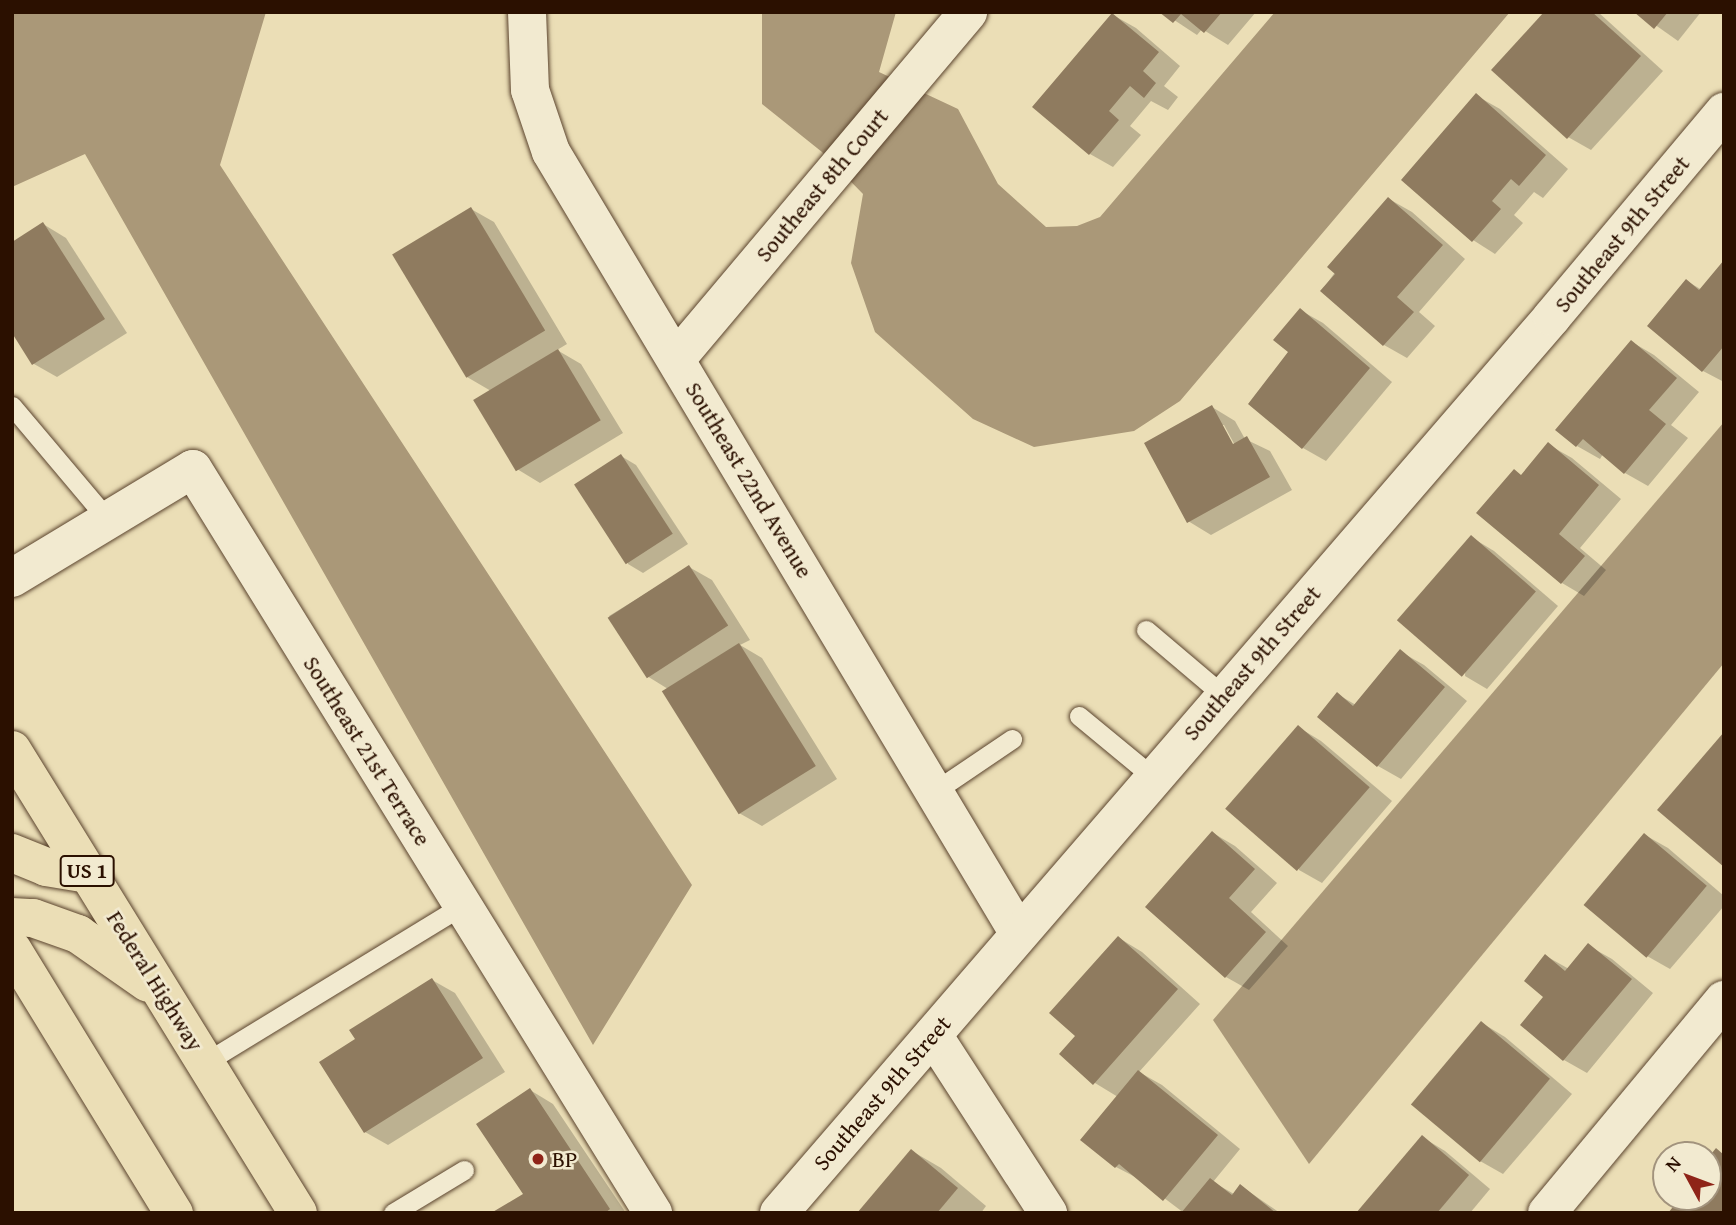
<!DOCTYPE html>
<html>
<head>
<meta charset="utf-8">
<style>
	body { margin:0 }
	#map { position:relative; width:1736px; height:1225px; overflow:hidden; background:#ebdeb6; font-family:"Gentium Book Plus",serif }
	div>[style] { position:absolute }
	.water>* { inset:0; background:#aa9878 }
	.shadow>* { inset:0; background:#0003 }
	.building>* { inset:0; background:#8f7b5f; transform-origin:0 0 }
	.roads { filter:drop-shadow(0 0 2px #5b442e) drop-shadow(0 0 2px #5b442e) }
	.service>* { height:19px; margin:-9.5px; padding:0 9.5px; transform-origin:9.5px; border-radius:9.5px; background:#f2ead0 }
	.minor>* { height:38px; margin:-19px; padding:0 19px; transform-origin:19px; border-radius:19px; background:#f2ead0 }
	.primary>* { height:38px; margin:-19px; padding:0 19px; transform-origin:19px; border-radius:19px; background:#ebdeb6 }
	.dots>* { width:19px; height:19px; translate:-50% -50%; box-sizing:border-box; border:4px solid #f2ead0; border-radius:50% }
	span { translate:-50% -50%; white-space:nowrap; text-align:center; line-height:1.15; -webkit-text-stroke:5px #f2ead0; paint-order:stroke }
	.shield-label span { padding:2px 5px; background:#f2ead0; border:2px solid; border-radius:5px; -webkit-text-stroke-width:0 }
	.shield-label { font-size:21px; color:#2b1000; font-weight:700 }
	.street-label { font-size:23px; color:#2b1000 }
	.poi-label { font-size:23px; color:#2b1000 }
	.left { translate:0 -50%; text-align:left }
	.frame { position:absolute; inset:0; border:14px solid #2b1000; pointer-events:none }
	.north { position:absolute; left:1652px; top:1141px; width:70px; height:70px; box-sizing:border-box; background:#f2ead0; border:2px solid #a2937d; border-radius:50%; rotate:311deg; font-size:19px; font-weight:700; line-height:28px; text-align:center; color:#2b1000 }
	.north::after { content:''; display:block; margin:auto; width:24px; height:32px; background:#8f2418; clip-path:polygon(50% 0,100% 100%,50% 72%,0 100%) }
</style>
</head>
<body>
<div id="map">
	<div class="water">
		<div style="clip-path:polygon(12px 12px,266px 12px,220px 165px,692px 885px,593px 1045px,85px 154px,12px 187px)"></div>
		<div style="clip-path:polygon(762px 12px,896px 12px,879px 72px,958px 109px,998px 184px,1046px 227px,1077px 226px,1100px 217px,1275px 12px,1510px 12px,1180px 401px,1134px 431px,1034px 447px,973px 419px,875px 332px,851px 263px,863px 194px,822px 152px,762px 104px)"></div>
		<div style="clip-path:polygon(1724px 422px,1724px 663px,1309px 1164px,1213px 1020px)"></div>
	</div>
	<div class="shadow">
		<div style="clip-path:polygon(1162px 12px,1256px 12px,1228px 45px,1202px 29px,1197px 35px)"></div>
		<div style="clip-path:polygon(1546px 12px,1598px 12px,1663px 71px,1591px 150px,1568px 137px)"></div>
		<div style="clip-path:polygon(1637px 12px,1701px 12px,1678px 41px)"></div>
		<div style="clip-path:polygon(1113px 15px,1136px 28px,1180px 66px,1164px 86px,1178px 97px,1168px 110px,1151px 101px,1130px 126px,1141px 135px,1113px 167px,1090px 154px,1035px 106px)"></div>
		<div style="clip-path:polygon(1477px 96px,1500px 109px,1568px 169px,1543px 198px,1534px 192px,1514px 215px,1523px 223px,1495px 254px,1473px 240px)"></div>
		<div style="clip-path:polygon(1389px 199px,1412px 212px,1465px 259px,1419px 312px,1435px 326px,1407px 358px,1384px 345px,1322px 290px)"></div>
		<div style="clip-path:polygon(471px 209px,494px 222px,567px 344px,557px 350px,581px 364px,623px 433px,540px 483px,517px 469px,491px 391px,467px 377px)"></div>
		<div style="clip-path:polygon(43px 224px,66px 238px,127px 333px,57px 377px,34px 364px)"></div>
		<div style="clip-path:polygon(1724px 263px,1724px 382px,1703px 371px,1649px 326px,1687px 281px,1702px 290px)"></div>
		<div style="clip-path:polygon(1300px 310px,1323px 323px,1392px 382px,1326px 461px,1303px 448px,1290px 352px)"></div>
		<div style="clip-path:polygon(1632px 342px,1654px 355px,1699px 392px,1671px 425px,1688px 438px,1648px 486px,1625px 473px,1603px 454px,1600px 459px,1577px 446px)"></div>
		<div style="clip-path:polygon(evenodd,1212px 407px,1235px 421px,1245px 439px,1270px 451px,1292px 490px,1211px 535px,1188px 521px,1212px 407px,1220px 425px,1224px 425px,1238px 451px,1235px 452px,1220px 425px)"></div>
		<div style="clip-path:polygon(1549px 445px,1572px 458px,1621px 499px,1580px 548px,1606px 570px,1584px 596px,1562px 583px,1514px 471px,1522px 476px)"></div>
		<div style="clip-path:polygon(621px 456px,636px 465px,688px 544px,643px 573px,628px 564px)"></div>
		<div style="clip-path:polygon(1471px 537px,1494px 551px,1558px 606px,1487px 689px,1465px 676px)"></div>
		<div style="clip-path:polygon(689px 567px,712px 580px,750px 640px,740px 645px,762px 658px,837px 779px,762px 826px,739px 813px,668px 689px,647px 676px,609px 616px)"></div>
		<div style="clip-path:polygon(1401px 652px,1424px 665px,1467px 701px,1401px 779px,1378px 766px,1337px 694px,1356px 705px)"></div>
		<div style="clip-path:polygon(1298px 727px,1321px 741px,1392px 801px,1322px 883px,1299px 870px)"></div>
		<div style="clip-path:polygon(1213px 833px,1235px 846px,1277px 883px,1251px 912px,1288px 946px,1249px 990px,1226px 977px)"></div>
		<div style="clip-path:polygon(1645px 835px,1668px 848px,1724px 896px,1724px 906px,1670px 969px,1647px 956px)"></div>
		<div style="clip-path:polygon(1119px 938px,1142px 952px,1200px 1004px,1139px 1072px,1162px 1085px,1240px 1149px,1213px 1182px,1234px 1194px,1241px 1186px,1280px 1213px,1184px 1213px,1139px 1179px,1116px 1167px,1118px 1097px,1095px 1083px,1077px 1036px)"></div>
		<div style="clip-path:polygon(1589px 946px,1612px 959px,1653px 993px,1587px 1073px,1564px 1060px,1523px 1025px,1546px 997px,1546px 956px,1569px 969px)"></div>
		<div style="clip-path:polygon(432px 980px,455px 993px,505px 1072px,388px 1145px,365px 1132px,358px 1040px)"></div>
		<div style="clip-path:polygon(1482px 1023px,1505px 1037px,1572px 1094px,1503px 1174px,1480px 1161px,1414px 1104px)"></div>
		<div style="clip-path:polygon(530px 1090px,553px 1104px,626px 1213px,495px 1213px,525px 1195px)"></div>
		<div style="clip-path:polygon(1422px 1137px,1445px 1151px,1490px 1189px,1470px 1213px,1359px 1213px)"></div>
		<div style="clip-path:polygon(912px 1151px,941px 1168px,986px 1206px,981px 1213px,859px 1213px)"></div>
	</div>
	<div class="building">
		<div style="clip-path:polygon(1159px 12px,1222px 12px,1204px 33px,1181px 14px,1173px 23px)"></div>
		<div style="clip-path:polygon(1544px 12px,1592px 12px,1641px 56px,1567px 139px,1491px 70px)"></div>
		<div style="clip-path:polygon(1634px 12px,1668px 12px,1654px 29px)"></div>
		<div style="clip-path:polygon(1112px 13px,1159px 52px,1143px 71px,1156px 83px,1144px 98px,1130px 86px,1109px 111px,1119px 120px,1089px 155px,1032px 107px)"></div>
		<div style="clip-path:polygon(1476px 93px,1546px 155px,1519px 186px,1511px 179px,1492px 201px,1501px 209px,1472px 242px,1401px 180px)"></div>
		<div style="clip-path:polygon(1388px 197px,1443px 245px,1397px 297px,1414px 312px,1383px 346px,1320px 291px,1335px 274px,1327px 267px)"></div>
		<div style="left:471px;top:207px;width:144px;height:92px;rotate:59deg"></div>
		<div style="clip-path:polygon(43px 222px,105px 319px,32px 365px,12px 333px,12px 242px)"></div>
		<div style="clip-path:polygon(1724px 260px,1724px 346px,1702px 372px,1647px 326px,1686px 279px,1699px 290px)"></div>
		<div style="clip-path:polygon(1300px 308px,1370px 368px,1302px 449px,1248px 404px,1288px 352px,1273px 340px)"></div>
		<div style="clip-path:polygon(1631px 340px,1677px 378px,1649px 410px,1666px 424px,1624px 474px,1583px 439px,1576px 447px,1555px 430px)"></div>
		<div style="left:558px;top:349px;width:83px;height:99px;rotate:59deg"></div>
		<div style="clip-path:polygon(1212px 405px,1233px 444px,1247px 436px,1270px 477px,1187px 523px,1144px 443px)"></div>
		<div style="clip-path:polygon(1548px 442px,1599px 485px,1559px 534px,1585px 556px,1561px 584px,1476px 513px,1514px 469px,1521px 475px)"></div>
		<div style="left:621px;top:454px;width:95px;height:56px;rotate:57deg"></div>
		<div style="left:1471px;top:535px;width:86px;height:113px;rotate:41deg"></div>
		<div style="left:689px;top:565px;width:72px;height:97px;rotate:57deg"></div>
		<div style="left:739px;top:643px;width:145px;height:91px;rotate:58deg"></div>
		<div style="clip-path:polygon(1400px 649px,1445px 687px,1377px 767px,1317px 717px,1337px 692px,1353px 706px)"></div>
		<div style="left:1298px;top:725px;width:95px;height:111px;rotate:41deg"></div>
		<div style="clip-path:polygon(1724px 732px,1724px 867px,1657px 810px)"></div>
		<div style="clip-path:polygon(1212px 831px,1255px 869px,1229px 898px,1266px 932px,1225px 978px,1145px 907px)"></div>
		<div style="left:1644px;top:833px;width:82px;height:94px;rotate:40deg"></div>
		<div style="clip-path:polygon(1118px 936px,1178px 989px,1093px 1085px,1059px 1054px,1075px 1036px,1049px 1013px)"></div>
		<div style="clip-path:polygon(1588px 943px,1632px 979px,1563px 1061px,1520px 1025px,1543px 997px,1524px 981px,1545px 954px,1565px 971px)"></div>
		<div style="clip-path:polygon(432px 978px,483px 1058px,364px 1133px,319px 1062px,355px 1039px,349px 1030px)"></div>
		<div style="left:1481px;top:1021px;width:90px;height:109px;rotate:40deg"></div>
		<div style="clip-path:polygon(1138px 1070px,1218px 1135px,1163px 1201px,1119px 1164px,1115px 1168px,1080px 1140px)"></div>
		<div style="clip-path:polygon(530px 1088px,610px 1209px,605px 1213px,491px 1213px,523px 1194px,476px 1124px)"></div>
		<div style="clip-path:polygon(1422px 1135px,1469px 1175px,1437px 1213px,1356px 1213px)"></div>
		<div style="clip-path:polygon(1716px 1148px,1724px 1155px,1724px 1213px,1668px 1213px,1681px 1197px,1708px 1197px,1708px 1158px)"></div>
		<div style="clip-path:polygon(911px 1149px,958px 1188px,937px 1213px,857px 1213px)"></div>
		<div style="clip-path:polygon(1210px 1178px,1232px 1195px,1240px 1184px,1276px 1213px,1181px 1213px)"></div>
	</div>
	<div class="roads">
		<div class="service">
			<div style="left:12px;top:406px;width:149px;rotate:49.9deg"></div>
			<div style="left:1146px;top:630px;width:102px;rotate:40.2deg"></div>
			<div style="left:1079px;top:716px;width:96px;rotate:39.5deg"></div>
			<div style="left:935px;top:791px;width:93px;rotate:-34deg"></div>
			<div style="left:206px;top:1062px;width:301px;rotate:-31.4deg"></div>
			<div style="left:393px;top:1213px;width:83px;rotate:-31.2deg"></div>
		</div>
		<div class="minor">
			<div style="left:527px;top:12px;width:78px;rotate:87.8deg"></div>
			<div style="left:530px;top:90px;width:65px;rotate:71.3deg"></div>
			<div style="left:551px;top:152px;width:909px;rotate:59.09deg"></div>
			<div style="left:677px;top:358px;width:452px;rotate:-49.9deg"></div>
			<div style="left:12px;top:578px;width:211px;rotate:-31.1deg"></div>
			<div style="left:193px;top:469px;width:875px;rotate:58.27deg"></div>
			<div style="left:933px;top:1035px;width:212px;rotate:57.1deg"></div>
			<div style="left:779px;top:1213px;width:1183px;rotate:-49.21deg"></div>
			<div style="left:1552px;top:317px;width:268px;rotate:-50deg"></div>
			<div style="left:1547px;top:1213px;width:277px;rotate:-50.3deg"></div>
		</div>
		<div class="primary">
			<div style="left:12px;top:750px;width:544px;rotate:58.3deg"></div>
			<div style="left:12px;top:853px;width:37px;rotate:22deg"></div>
			<div style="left:46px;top:867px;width:43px;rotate:9.5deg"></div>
			<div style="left:12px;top:917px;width:21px;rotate:3deg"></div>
			<div style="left:33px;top:918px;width:48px;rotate:19.6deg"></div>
			<div style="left:78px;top:934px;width:85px;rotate:35deg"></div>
			<div style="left:12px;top:949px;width:310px;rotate:58.5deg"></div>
		</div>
	</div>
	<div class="dots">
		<div style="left:538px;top:1159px;background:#8f2418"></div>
	</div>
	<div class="shield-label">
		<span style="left:87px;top:871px">US 1</span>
	</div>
	<div class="street-label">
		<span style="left:822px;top:185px;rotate:-50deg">Southeast 8th Court</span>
		<span style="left:1622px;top:234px;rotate:-50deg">Southeast 9th Street</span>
		<span style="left:749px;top:480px;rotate:59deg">Southeast 22nd Avenue</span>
		<span style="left:1252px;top:663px;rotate:-49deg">Southeast 9th Street</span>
		<span style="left:367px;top:751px;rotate:58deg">Southeast 21st Terrace</span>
		<span style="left:155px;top:981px;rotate:58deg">Federal Highway</span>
		<span style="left:882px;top:1093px;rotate:-49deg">Southeast 9th Street</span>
	</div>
	<div class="poi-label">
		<span class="left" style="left:552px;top:1159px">BP</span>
	</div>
	<div class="frame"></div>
	<div class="north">N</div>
</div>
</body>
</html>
